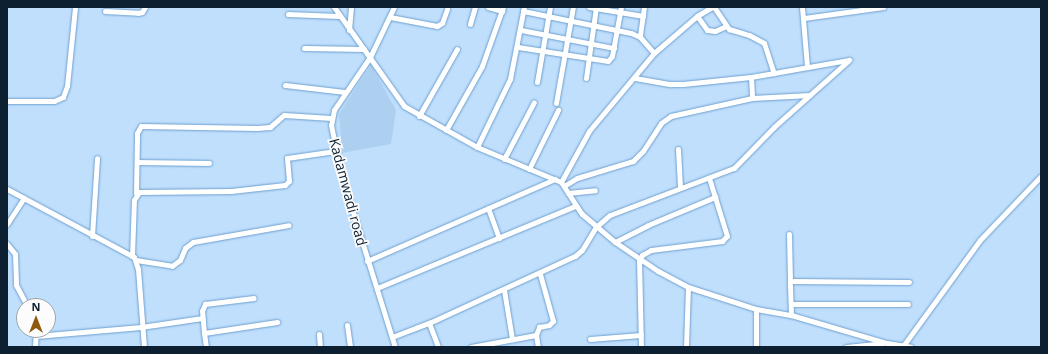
<!DOCTYPE html>
<html>
<head>
<meta charset="utf-8">
<style>
	body { margin:0 }
	#map { position:relative; width:1048px; height:354px; overflow:hidden; background:#c0dffd; font-family:"Open Sans",sans-serif }
	div>[style] { position:absolute }
	.built>* { inset:0; background:#aed0f0 }
	.roads { filter:drop-shadow(0 0 1px #6ea0cf) drop-shadow(0 0 1px #6ea0cf) }
	.minor>* { height:5px; margin:-2.5px; padding:0 2.5px; transform-origin:2.5px; border-radius:2.5px; background:#fff }
	span { translate:-50% -50%; white-space:nowrap; text-align:center; line-height:1.15; -webkit-text-stroke:3.5px #fcfcfc; paint-order:stroke }
	.street-label { font-size:14px; color:#0c2032 }
	.frame { position:absolute; inset:0; border:8px solid #0c2032; pointer-events:none }
	.north { position:absolute; left:16px; top:298px; width:40px; height:40px; box-sizing:border-box; background:#fcfcfc; border:1px solid #9ca4ab; border-radius:50%; rotate:0deg; font-size:11px; font-weight:700; line-height:16px; text-align:center; color:#0c2032 }
	.north::after { content:''; display:block; margin:auto; width:14px; height:18px; background:#905a0e; clip-path:polygon(50% 0,100% 100%,50% 72%,0 100%) }
</style>
</head>
<body>
<div id="map">
	<div class="built">
		<div style="clip-path:polygon(371px 65px,396px 110px,391px 144px,342px 153px,339px 114px)"></div>
	</div>
	<div class="roads">
		<div class="minor">
			<div style="left:334px;top:7px;width:121px;rotate:54.7deg"></div>
			<div style="left:404px;top:106px;width:84px;rotate:29.3deg"></div>
			<div style="left:477px;top:147px;width:91px;rotate:22.6deg"></div>
			<div style="left:561px;top:182px;width:38px;rotate:57deg"></div>
			<div style="left:582px;top:214px;width:43px;rotate:40.3deg"></div>
			<div style="left:615px;top:242px;width:52px;rotate:34deg"></div>
			<div style="left:658px;top:271px;width:34px;rotate:28deg"></div>
			<div style="left:688px;top:287px;width:71px;rotate:17.9deg"></div>
			<div style="left:756px;top:309px;width:36px;rotate:10deg"></div>
			<div style="left:791px;top:315px;width:100px;rotate:16.3deg"></div>
			<div style="left:887px;top:343px;width:24px;rotate:9deg"></div>
			<div style="left:394px;top:7px;width:55px;rotate:115.6deg"></div>
			<div style="left:370px;top:57px;width:64px;rotate:124.2deg"></div>
			<div style="left:334px;top:110px;width:15px;rotate:101deg"></div>
			<div style="left:331px;top:125px;width:50px;rotate:78.5deg"></div>
			<div style="left:341px;top:174px;width:181px;rotate:72.7deg"></div>
			<div style="left:488px;top:7px;width:15px;rotate:16deg"></div>
			<div style="left:589px;top:7px;width:55px;rotate:9.5deg"></div>
			<div style="left:644px;top:7px;width:30px;rotate:98deg"></div>
			<div style="left:640px;top:37px;width:21px;rotate:49deg"></div>
			<div style="left:714px;top:7px;width:27px;rotate:56deg"></div>
			<div style="left:729px;top:29px;width:21px;rotate:17deg"></div>
			<div style="left:749px;top:35px;width:17px;rotate:28deg"></div>
			<div style="left:764px;top:43px;width:32px;rotate:72deg"></div>
			<div style="left:802px;top:7px;width:60px;rotate:85.2deg"></div>
			<div style="left:105px;top:11px;width:33px;rotate:3deg"></div>
			<div style="left:138px;top:13px;width:4px;rotate:-14deg"></div>
			<div style="left:142px;top:12px;width:6px;rotate:-59deg"></div>
			<div style="left:523px;top:11px;width:110px;rotate:11.5deg"></div>
			<div style="left:631px;top:33px;width:10px;rotate:24deg"></div>
			<div style="left:288px;top:14px;width:51px;rotate:2.2deg"></div>
			<div style="left:697px;top:16px;width:17px;rotate:54deg"></div>
			<div style="left:707px;top:30px;width:8px;rotate:7deg"></div>
			<div style="left:715px;top:31px;width:12px;rotate:-24deg"></div>
			<div style="left:390px;top:17px;width:48px;rotate:10.8deg"></div>
			<div style="left:437px;top:26px;width:6px;rotate:-31deg"></div>
			<div style="left:442px;top:23px;width:15px;rotate:-70deg"></div>
			<div style="left:804px;top:18px;width:80px;rotate:-7.9deg"></div>
			<div style="left:470px;top:24px;width:18px;rotate:-74deg"></div>
			<div style="left:349px;top:30px;width:23px;rotate:-85deg"></div>
			<div style="left:521px;top:30px;width:95px;rotate:11deg"></div>
			<div style="left:518px;top:47px;width:91px;rotate:8.8deg"></div>
			<div style="left:608px;top:61px;width:6px;rotate:-51deg"></div>
			<div style="left:612px;top:56px;width:50px;rotate:-79.6deg"></div>
			<div style="left:304px;top:48px;width:60px;rotate:1deg"></div>
			<div style="left:751px;top:77px;width:21px;rotate:87deg"></div>
			<div style="left:586px;top:78px;width:72px;rotate:-82deg"></div>
			<div style="left:635px;top:78px;width:36px;rotate:10deg"></div>
			<div style="left:670px;top:84px;width:13px"></div>
			<div style="left:683px;top:84px;width:68px;rotate:-5.9deg"></div>
			<div style="left:751px;top:77px;width:98px;rotate:-9.9deg"></div>
			<div style="left:537px;top:82px;width:76px;rotate:-80.2deg"></div>
			<div style="left:285px;top:85px;width:60px;rotate:6.7deg"></div>
			<div style="left:7px;top:101px;width:47px"></div>
			<div style="left:54px;top:101px;width:10px;rotate:-24deg"></div>
			<div style="left:63px;top:97px;width:12px;rotate:-70deg"></div>
			<div style="left:67px;top:86px;width:79px;rotate:-84.2deg"></div>
			<div style="left:556px;top:103px;width:97px;rotate:-80deg"></div>
			<div style="left:419px;top:116px;width:77px;rotate:-60.4deg"></div>
			<div style="left:446px;top:130px;width:73px;rotate:-60.6deg"></div>
			<div style="left:482px;top:66px;width:63px;rotate:-70.4deg"></div>
			<div style="left:477px;top:147px;width:76px;rotate:-64.1deg"></div>
			<div style="left:510px;top:79px;width:73px;rotate:-79deg"></div>
			<div style="left:678px;top:149px;width:38px;rotate:87deg"></div>
			<div style="left:504px;top:159px;width:64px;rotate:-62.2deg"></div>
			<div style="left:137px;top:162px;width:72px;rotate:0.8deg"></div>
			<div style="left:529px;top:169px;width:66px;rotate:-63.8deg"></div>
			<div style="left:561px;top:182px;width:58px;rotate:-61.2deg"></div>
			<div style="left:589px;top:131px;width:102px;rotate:-50.2deg"></div>
			<div style="left:654px;top:53px;width:57px;rotate:-40.7deg"></div>
			<div style="left:697px;top:16px;width:17px;rotate:-31deg"></div>
			<div style="left:564px;top:186px;width:15px;rotate:-32deg"></div>
			<div style="left:577px;top:178px;width:59px;rotate:-16.9deg"></div>
			<div style="left:633px;top:161px;width:14px;rotate:-45deg"></div>
			<div style="left:643px;top:151px;width:33px;rotate:-57deg"></div>
			<div style="left:661px;top:123px;width:12px;rotate:-35deg"></div>
			<div style="left:671px;top:116px;width:83px;rotate:-12.5deg"></div>
			<div style="left:752px;top:98px;width:58px;rotate:-3deg"></div>
			<div style="left:7px;top:189px;width:144px;rotate:28.2deg"></div>
			<div style="left:134px;top:257px;width:13px;rotate:72deg"></div>
			<div style="left:138px;top:269px;width:78px;rotate:85.6deg"></div>
			<div style="left:136px;top:193px;width:60px;rotate:-89deg"></div>
			<div style="left:137px;top:133px;width:8px;rotate:-60deg"></div>
			<div style="left:141px;top:126px;width:116px;rotate:1deg"></div>
			<div style="left:257px;top:128px;width:13px;rotate:-4deg"></div>
			<div style="left:270px;top:127px;width:18px;rotate:-41deg"></div>
			<div style="left:284px;top:115px;width:47px;rotate:3.7deg"></div>
			<div style="left:568px;top:193px;width:27px;rotate:-6deg"></div>
			<div style="left:488px;top:208px;width:32px;rotate:70deg"></div>
			<div style="left:7px;top:224px;width:31px;rotate:-57deg"></div>
			<div style="left:789px;top:234px;width:47px;rotate:88.8deg"></div>
			<div style="left:92px;top:236px;width:78px;rotate:-86.3deg"></div>
			<div style="left:615px;top:242px;width:37px;rotate:-27deg"></div>
			<div style="left:648px;top:225px;width:73px;rotate:-22.7deg"></div>
			<div style="left:7px;top:244px;width:13px;rotate:51deg"></div>
			<div style="left:15px;top:254px;width:31px;rotate:88deg"></div>
			<div style="left:16px;top:285px;width:24px;rotate:62deg"></div>
			<div style="left:132px;top:256px;width:56px;rotate:-88deg"></div>
			<div style="left:134px;top:200px;width:9px;rotate:-58deg"></div>
			<div style="left:139px;top:192px;width:92px;rotate:-0.6deg"></div>
			<div style="left:231px;top:191px;width:54px;rotate:-6.3deg"></div>
			<div style="left:285px;top:185px;width:6px;rotate:-45deg"></div>
			<div style="left:289px;top:181px;width:23px;rotate:-95deg"></div>
			<div style="left:287px;top:158px;width:49px;rotate:-8.3deg"></div>
			<div style="left:136px;top:260px;width:36px;rotate:9deg"></div>
			<div style="left:172px;top:266px;width:10px;rotate:-37deg"></div>
			<div style="left:180px;top:260px;width:13px;rotate:-67deg"></div>
			<div style="left:185px;top:248px;width:10px;rotate:-37deg"></div>
			<div style="left:193px;top:242px;width:97px;rotate:-10deg"></div>
			<div style="left:367px;top:261px;width:205px;rotate:-23.6deg"></div>
			<div style="left:377px;top:288px;width:214px;rotate:-22.5deg"></div>
			<div style="left:504px;top:290px;width:50px;rotate:80.7deg"></div>
			<div style="left:791px;top:304px;width:117px"></div>
			<div style="left:756px;top:309px;width:38px;rotate:90deg"></div>
			<div style="left:791px;top:315px;width:34px;rotate:-92deg"></div>
			<div style="left:790px;top:281px;width:119px;rotate:0.5deg"></div>
			<div style="left:429px;top:323px;width:161px;rotate:-24.7deg"></div>
			<div style="left:575px;top:256px;width:9px;rotate:-41deg"></div>
			<div style="left:582px;top:250px;width:27px;rotate:-59deg"></div>
			<div style="left:596px;top:227px;width:18px;rotate:-41deg"></div>
			<div style="left:610px;top:215px;width:133px;rotate:-20.8deg"></div>
			<div style="left:734px;top:168px;width:57px;rotate:-45.7deg"></div>
			<div style="left:774px;top:127px;width:101px;rotate:-41.8deg"></div>
			<div style="left:347px;top:325px;width:22px;rotate:82deg"></div>
			<div style="left:204px;top:333px;width:22px;rotate:-95deg"></div>
			<div style="left:202px;top:311px;width:8px;rotate:-67deg"></div>
			<div style="left:205px;top:304px;width:49px;rotate:-7deg"></div>
			<div style="left:319px;top:334px;width:13px;rotate:86deg"></div>
			<div style="left:536px;top:335px;width:9px;rotate:-69deg"></div>
			<div style="left:539px;top:327px;width:10px;rotate:-11deg"></div>
			<div style="left:549px;top:325px;width:6px;rotate:-45deg"></div>
			<div style="left:553px;top:321px;width:49px;rotate:-105.5deg"></div>
			<div style="left:36px;top:336px;width:105px;rotate:-4.9deg"></div>
			<div style="left:141px;top:327px;width:62px;rotate:-8.4deg"></div>
			<div style="left:392px;top:337px;width:40px;rotate:-21deg"></div>
			<div style="left:429px;top:323px;width:26px;rotate:69deg"></div>
			<div style="left:590px;top:339px;width:51px;rotate:-4.5deg"></div>
			<div style="left:903px;top:346px;width:131px;rotate:-54deg"></div>
			<div style="left:980px;top:240px;width:88px;rotate:-46.4deg"></div>
			<div style="left:35px;top:347px;width:17px;rotate:-87deg"></div>
			<div style="left:206px;top:347px;width:14px;rotate:-98deg"></div>
			<div style="left:204px;top:333px;width:74px;rotate:-8.6deg"></div>
			<div style="left:471px;top:347px;width:66px;rotate:-10.5deg"></div>
			<div style="left:536px;top:335px;width:12px;rotate:81deg"></div>
			<div style="left:641px;top:347px;width:87px;rotate:-91.3deg"></div>
			<div style="left:639px;top:260px;width:6px;rotate:-59deg"></div>
			<div style="left:642px;top:255px;width:10px;rotate:-29deg"></div>
			<div style="left:651px;top:250px;width:72px;rotate:-7.2deg"></div>
			<div style="left:722px;top:241px;width:7px;rotate:-45deg"></div>
			<div style="left:727px;top:236px;width:61px;rotate:-107.2deg"></div>
			<div style="left:686px;top:347px;width:60px;rotate:-88.1deg"></div>
			<div style="left:846px;top:347px;width:37px;rotate:-6deg"></div>
		</div>
	</div>
	<div class="street-label">
		<span style="left:348px;top:192px;rotate:75deg">Kadamwadi road</span>
	</div>
	<div class="frame"></div>
	<div class="north">N</div>
</div>
</body>
</html>
